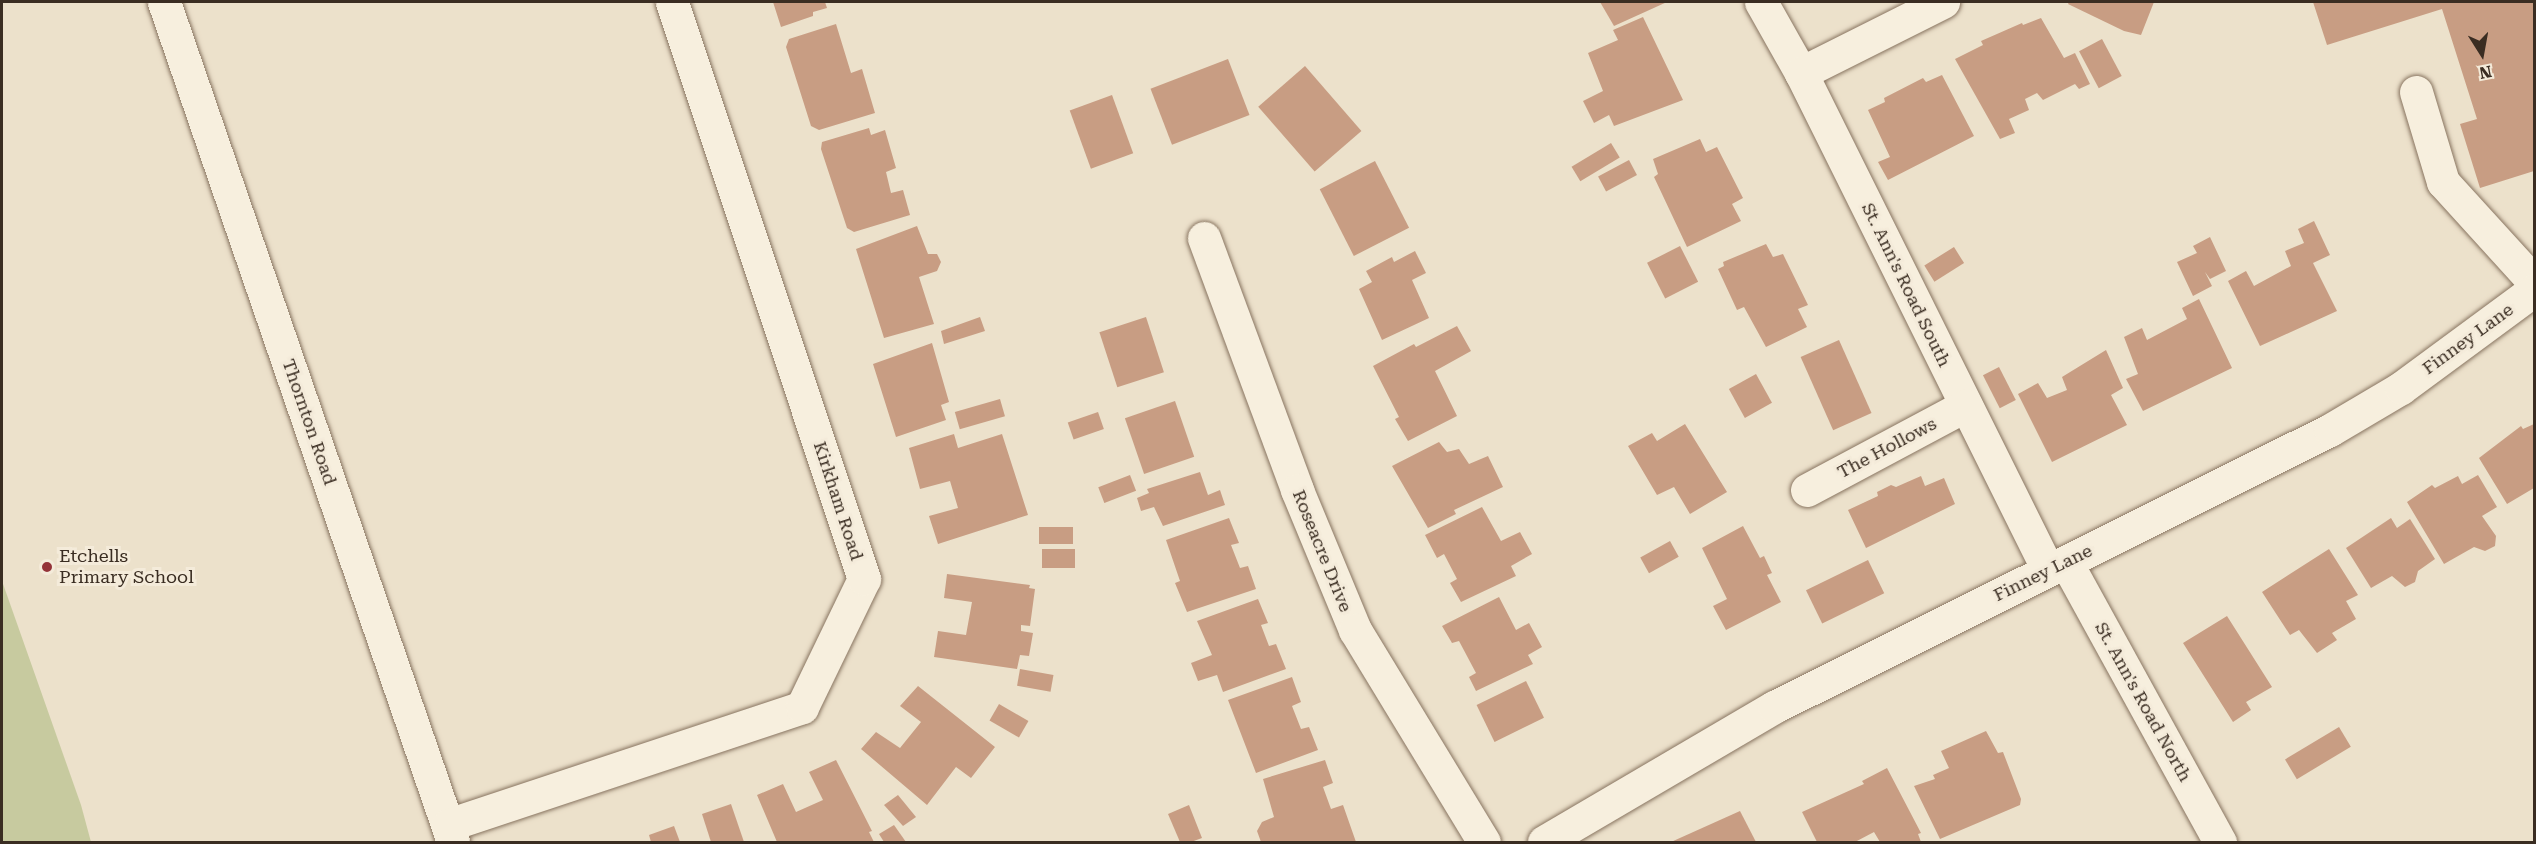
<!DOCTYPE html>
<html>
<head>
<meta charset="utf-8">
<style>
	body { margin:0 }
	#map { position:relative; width:2536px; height:844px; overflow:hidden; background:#ece1cb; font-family:"Roboto Serif",serif }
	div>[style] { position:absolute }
	.green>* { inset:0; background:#c7ca9f }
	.building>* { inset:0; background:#c89d83; transform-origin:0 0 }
	.roads { filter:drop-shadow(0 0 2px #887460) drop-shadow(0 0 2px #887460) }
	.minor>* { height:33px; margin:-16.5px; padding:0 16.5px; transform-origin:16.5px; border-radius:16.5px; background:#f7efde }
	.dots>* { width:16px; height:16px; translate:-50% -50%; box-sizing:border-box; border:3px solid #f4ebda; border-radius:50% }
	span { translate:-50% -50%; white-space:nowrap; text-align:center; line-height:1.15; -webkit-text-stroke:6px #f4ebda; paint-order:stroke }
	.street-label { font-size:18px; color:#3a2d22 }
	.poi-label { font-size:18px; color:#3a2d22 }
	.left { translate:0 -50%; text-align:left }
	.frame { position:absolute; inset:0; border:3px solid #3a2d22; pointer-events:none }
	.north { position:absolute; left:2452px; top:24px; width:60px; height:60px; -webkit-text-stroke:4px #f4ebda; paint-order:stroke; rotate:169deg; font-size:16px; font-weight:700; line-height:24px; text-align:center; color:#3a2d22 }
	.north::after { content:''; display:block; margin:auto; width:21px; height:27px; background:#3a2d22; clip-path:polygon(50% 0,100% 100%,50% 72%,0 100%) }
</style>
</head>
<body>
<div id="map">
	<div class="green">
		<div style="clip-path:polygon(2px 581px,81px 805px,91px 842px,2px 842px)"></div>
	</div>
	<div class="building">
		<div style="clip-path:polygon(773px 2px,825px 2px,827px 8px,813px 12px,813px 16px,781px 27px)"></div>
		<div style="clip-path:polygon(1600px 2px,1667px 2px,1614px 26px)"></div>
		<div style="clip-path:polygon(2069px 2px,2154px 2px,2141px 35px,2124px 31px,2068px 4px)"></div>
		<div style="clip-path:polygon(2313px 2px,2534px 2px,2534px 171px,2480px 188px,2460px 124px,2477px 119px,2442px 9px,2327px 45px)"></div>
		<div style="clip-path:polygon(1643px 17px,1683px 100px,1614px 126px,1609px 115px,1594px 123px,1583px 101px,1603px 91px,1588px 53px,1618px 40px,1613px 30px)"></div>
		<div style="clip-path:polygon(2041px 18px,2064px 58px,2075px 53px,2090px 84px,2079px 89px,2075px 84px,2043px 100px,2037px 93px,2025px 99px,2029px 110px,2009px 119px,2015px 133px,2000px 139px,1955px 59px,1983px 45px,1981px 41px,2022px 23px,2023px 25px)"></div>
		<div style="clip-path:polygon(836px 24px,851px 73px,862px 69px,875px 113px,819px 130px,811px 126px,786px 47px,789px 39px)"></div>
		<div style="left:2102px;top:39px;width:42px;height:26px;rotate:62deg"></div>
		<div style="left:1228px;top:59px;width:60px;height:83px;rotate:69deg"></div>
		<div style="left:1305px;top:66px;width:86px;height:62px;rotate:49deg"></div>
		<div style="clip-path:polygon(1942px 75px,1974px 136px,1888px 180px,1878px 162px,1890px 157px,1868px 110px,1885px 102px,1884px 98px,1923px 78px,1926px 82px)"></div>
		<div style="left:1112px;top:95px;width:62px;height:45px;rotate:70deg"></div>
		<div style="clip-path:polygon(869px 128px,871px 135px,885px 130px,896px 168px,886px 172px,891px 193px,903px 190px,910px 215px,854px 232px,847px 228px,821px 149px,822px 142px)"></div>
		<div style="clip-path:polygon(1700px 139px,1706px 152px,1717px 147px,1743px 198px,1732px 204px,1741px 221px,1687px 247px,1654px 177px,1658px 174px,1653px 159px)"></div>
		<div style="left:1611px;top:143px;width:17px;height:46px;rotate:59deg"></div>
		<div style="left:1629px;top:160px;width:17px;height:35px;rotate:62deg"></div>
		<div style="left:1375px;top:161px;width:75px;height:62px;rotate:63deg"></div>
		<div style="clip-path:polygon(2314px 221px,2330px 255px,2313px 263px,2337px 311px,2260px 346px,2228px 281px,2246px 271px,2254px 286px,2291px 266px,2285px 251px,2304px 243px,2298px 229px)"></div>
		<div style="clip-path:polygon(917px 226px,928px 254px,937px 254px,941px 262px,937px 271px,919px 277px,934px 324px,884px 338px,856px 249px)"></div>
		<div style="clip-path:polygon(2210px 237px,2226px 271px,2210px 279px,2205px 272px,2212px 286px,2193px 296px,2177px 262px,2197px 253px,2193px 246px)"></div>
		<div style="clip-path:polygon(1766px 244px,1773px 257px,1783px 254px,1808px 305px,1798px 309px,1807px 327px,1766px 347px,1744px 307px,1737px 310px,1718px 269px,1724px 266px,1723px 262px)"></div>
		<div style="left:1680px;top:246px;width:40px;height:37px;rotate:63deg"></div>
		<div style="left:1954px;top:247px;width:19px;height:35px;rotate:58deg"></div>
		<div style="clip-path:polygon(1415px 251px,1426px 273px,1412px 280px,1429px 318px,1382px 340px,1359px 289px,1372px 282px,1366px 271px,1392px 257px,1394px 262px)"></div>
		<div style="clip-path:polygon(2199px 299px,2232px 368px,2143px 411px,2126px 379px,2138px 374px,2124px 337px,2142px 328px,2147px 340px,2187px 319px,2182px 308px)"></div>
		<div style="clip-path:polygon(980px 317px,985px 331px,944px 344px,941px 331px)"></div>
		<div style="left:1146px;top:317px;width:58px;height:49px;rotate:72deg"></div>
		<div style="clip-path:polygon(1457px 326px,1471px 351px,1435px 371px,1457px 416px,1408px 441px,1395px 419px,1399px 417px,1373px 366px,1414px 344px,1416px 347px)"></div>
		<div style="left:1839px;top:340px;width:80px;height:42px;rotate:66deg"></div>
		<div style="clip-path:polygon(932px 343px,949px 402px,941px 405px,946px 420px,896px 437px,873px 364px)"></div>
		<div style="clip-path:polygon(2106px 350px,2123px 388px,2111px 395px,2127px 425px,2052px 462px,2018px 394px,2038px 383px,2047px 398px,2067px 390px,2062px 377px)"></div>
		<div style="left:1999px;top:367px;width:37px;height:18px;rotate:63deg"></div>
		<div style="left:1756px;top:374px;width:33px;height:31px;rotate:61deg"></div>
		<div style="left:1000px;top:399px;width:18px;height:47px;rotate:74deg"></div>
		<div style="left:1175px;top:401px;width:59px;height:53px;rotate:71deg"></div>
		<div style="left:1098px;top:412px;width:18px;height:32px;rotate:71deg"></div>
		<div style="clip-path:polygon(1685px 424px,1727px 492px,1690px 514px,1674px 487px,1657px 495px,1628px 446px,1652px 433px,1657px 441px)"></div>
		<div style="clip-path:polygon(2534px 424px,2534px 488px,2507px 504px,2479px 458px,2521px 426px,2523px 429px)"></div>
		<div style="clip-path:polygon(954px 434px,958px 448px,1002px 434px,1028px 515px,938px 544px,929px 516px,958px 508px,950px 481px,920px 489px,909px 448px)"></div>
		<div style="clip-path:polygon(1439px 442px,1447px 452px,1459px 449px,1469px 464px,1488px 456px,1503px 487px,1454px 510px,1456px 514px,1428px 528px,1392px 466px)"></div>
		<div style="clip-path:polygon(1200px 472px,1208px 495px,1220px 490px,1225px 505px,1163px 526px,1154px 507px,1141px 511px,1137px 498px,1149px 493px,1147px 489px)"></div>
		<div style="left:1130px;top:475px;width:17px;height:34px;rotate:69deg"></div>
		<div style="clip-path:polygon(2478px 475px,2497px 507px,2482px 516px,2496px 536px,2495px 546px,2485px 551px,2474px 547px,2444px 564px,2407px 502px,2432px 485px,2435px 488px,2458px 476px,2462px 484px)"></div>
		<div style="clip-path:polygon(1921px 476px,1925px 486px,1944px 478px,1955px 504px,1866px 548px,1848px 510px,1878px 496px,1877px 492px,1891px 485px,1896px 487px)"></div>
		<div style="clip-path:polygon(1482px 507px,1501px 541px,1520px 532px,1532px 554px,1511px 566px,1516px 576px,1461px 602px,1450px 583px,1457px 579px,1444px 554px,1437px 558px,1425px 535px)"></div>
		<div style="clip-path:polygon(1229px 518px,1239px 543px,1231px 545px,1240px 568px,1248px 566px,1256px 589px,1187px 612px,1175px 583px,1180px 581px,1166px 540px)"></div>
		<div style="clip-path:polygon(2391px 518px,2397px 528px,2410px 519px,2435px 559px,2418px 571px,2415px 582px,2405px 587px,2392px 576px,2371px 588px,2346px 548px)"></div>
		<div style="clip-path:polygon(1743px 526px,1760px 558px,1764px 556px,1772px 573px,1767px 575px,1781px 602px,1726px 630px,1713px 606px,1727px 599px,1702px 548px)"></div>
		<div style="left:1073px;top:527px;width:17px;height:34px;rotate:90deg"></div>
		<div style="left:1670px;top:541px;width:18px;height:34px;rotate:61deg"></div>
		<div style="left:1075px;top:549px;width:19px;height:33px;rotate:90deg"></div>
		<div style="clip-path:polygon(2329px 549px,2358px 595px,2346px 601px,2356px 619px,2332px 633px,2337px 640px,2317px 653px,2299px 630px,2290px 635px,2262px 592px)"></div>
		<div style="left:1868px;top:560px;width:37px;height:69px;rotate:64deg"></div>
		<div style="clip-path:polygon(947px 574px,1030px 585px,1029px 588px,1035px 589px,1030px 626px,1021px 625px,1021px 631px,1033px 633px,1029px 656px,1020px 655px,1017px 669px,934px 657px,938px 631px,966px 635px,972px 602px,944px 598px)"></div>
		<div style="clip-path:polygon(1499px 597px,1516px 630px,1529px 623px,1542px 647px,1528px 655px,1533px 664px,1476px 691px,1469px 677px,1476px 673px,1459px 641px,1452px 643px,1442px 626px)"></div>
		<div style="clip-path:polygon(1258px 599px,1268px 623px,1261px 625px,1269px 646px,1276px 644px,1286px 669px,1223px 692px,1217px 675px,1198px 681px,1191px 663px,1212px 655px,1197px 621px)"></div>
		<div style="clip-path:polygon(2227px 616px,2272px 687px,2246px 702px,2251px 710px,2233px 722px,2183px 643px)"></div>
		<div style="left:1020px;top:669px;width:34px;height:17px;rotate:10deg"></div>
		<div style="clip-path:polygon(1292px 677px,1301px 702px,1292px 706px,1301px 729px,1309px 727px,1318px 750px,1256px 773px,1228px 700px)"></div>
		<div style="left:1526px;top:681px;width:41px;height:55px;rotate:64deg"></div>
		<div style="clip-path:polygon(918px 686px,995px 747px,971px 778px,956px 767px,927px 805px,861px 749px,876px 732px,900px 748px,921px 722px,900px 706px)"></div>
		<div style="left:999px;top:704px;width:34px;height:19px;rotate:30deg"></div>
		<div style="left:2339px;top:727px;width:23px;height:63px;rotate:59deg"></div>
		<div style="clip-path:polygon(1986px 731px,1998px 753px,2003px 752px,2021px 799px,2020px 805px,1940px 839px,1914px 786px,1935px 779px,1933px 775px,1949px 768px,1941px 751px)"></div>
		<div style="clip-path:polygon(836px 760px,872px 831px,869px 832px,874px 842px,777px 842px,757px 795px,783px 784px,796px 812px,823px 800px,809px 772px)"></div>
		<div style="clip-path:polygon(1325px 760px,1333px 783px,1323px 787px,1331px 809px,1343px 805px,1356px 842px,1261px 842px,1257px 831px,1262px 822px,1274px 817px,1263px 779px)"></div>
		<div style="clip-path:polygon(1887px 768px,1921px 833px,1918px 834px,1921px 842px,1880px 842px,1874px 832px,1855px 842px,1817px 842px,1802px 812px,1864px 784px,1862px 781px)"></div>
		<div style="clip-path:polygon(898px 795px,916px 817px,903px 826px,884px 805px)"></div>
		<div style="clip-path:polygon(731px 804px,744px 842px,711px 842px,702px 814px)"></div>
		<div style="clip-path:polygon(1189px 805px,1202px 838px,1191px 842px,1180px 842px,1168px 814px)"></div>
		<div style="clip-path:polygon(1740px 811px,1756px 842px,1671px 842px)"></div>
		<div style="clip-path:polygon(894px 825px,906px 842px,884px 842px,879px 834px)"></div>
		<div style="clip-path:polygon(674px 826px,680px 842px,651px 842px,649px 835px)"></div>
	</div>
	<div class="roads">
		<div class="minor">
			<div style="left:164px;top:2px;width:888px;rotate:71.01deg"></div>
			<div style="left:1761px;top:2px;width:81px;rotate:60.6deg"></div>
			<div style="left:1801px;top:73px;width:555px;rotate:63.57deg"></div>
			<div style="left:1801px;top:73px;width:159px;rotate:-26.6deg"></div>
			<div style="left:2416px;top:92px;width:94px;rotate:73.3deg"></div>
			<div style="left:2443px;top:182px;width:135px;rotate:47.7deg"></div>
			<div style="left:1204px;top:238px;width:269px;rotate:69.7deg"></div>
			<div style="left:1297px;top:490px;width:152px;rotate:67.5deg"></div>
			<div style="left:1355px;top:630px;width:248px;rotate:58.7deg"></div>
			<div style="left:1807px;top:490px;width:180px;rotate:-28.1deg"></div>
			<div style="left:2066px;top:562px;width:320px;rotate:61.2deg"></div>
			<div style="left:448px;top:825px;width:373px;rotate:-18.4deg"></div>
			<div style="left:802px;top:707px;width:142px;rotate:-64.2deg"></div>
			<div style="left:864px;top:579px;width:608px;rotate:-108.41deg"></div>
			<div style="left:1544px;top:842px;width:267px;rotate:-30.4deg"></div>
			<div style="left:1774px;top:707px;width:621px;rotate:-26.48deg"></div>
			<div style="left:2330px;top:430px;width:82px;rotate:-30.6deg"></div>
			<div style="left:2401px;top:388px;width:165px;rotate:-36.4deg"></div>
		</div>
	</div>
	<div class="dots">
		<div style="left:47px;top:567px;background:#943338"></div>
	</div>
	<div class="street-label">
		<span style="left:1906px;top:285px;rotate:64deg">St. Ann's Road South</span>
		<span style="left:2468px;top:339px;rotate:-36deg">Finney Lane</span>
		<span style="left:309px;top:422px;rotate:71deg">Thornton Road</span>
		<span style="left:1887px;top:448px;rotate:-28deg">The Hollows</span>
		<span style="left:838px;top:501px;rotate:72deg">Kirkham Road</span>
		<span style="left:1322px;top:551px;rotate:68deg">Roseacre Drive</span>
		<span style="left:2043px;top:573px;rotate:-26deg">Finney Lane</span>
		<span style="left:2143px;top:702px;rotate:61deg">St. Ann's Road North</span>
	</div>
	<div class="poi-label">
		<span class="left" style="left:59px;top:567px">Etchells<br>Primary School</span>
	</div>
	<div class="frame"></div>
	<div class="north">N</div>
</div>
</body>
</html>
